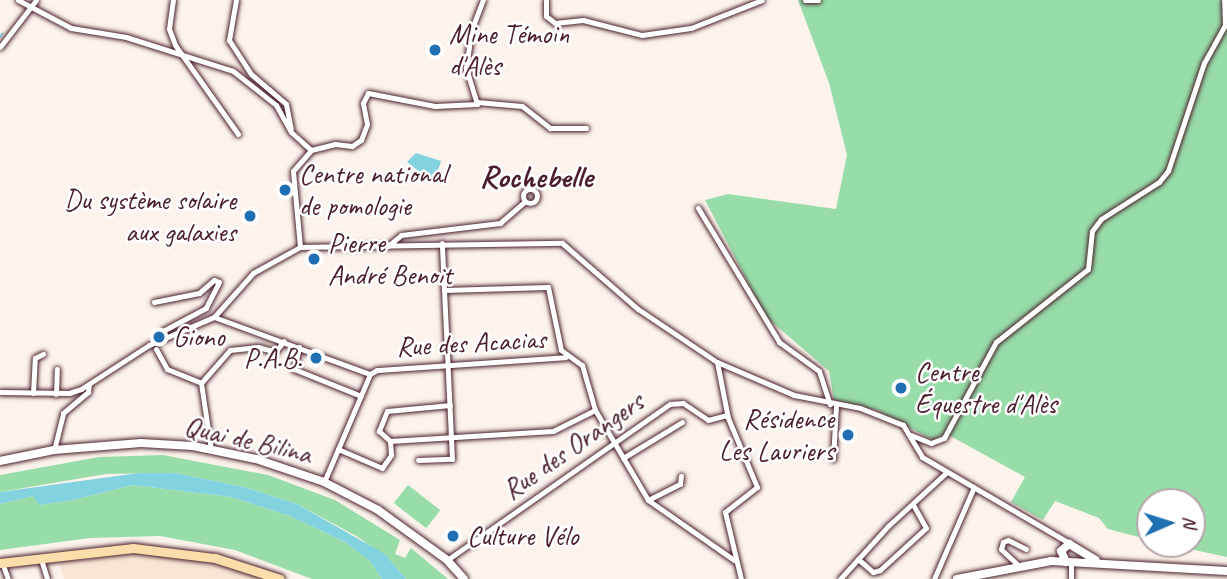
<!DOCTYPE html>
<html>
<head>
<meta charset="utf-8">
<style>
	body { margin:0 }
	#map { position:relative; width:1227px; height:579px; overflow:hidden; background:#fcf3ec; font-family:Caveat,sans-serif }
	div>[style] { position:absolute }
	.built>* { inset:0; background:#f8e5d5 }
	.green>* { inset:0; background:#97dca9; transform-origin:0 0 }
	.water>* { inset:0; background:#83d2df }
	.stream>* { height:2px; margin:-1px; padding:0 1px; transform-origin:1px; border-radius:1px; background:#83d2df }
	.roads { filter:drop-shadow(0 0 2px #4a1f2b) drop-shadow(0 0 2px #4a1f2b) }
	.street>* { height:5px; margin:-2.5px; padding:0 2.5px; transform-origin:2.5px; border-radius:2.5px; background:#fff }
	.street>.ring { margin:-2.5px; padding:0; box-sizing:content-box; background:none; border:5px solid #fff; border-radius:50% }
	.secondary>* { height:8px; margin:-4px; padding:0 4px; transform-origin:4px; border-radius:4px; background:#fff }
	.primary>* { height:9px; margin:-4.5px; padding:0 4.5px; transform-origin:4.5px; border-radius:4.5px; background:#f9deab }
	.dots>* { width:19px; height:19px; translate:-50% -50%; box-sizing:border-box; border:4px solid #fff; border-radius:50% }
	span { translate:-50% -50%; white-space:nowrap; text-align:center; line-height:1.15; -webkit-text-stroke:5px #fff; paint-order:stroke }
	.poi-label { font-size:28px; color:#4a1f2b }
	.left { translate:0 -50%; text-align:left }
	.right { translate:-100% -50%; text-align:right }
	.street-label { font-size:28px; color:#4a1f2b }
	.quarter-label { font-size:32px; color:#4a1f2b; font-weight:700 }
	.north { position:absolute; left:1136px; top:488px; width:70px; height:70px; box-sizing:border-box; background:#fff; border:2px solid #b7a5aa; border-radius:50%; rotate:87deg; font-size:19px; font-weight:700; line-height:28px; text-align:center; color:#4a1f2b }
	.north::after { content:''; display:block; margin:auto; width:24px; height:32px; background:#1f6fb2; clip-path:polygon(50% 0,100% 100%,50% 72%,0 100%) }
</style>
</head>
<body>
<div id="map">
	<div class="built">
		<div style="clip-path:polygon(142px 553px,209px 561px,269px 579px,64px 579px,59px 563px)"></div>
	</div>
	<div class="green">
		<div style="clip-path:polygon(798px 0,1227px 0,1227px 557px,1166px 544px,1192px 544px,1192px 502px,1150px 502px,1150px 540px,1108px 529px,1099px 518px,1055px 501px,1043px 520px,1011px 502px,1025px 477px,945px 433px,933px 440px,876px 410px,834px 400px,829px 371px,766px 317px,705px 200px,728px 194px,836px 209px,847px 155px,829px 83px)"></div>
		<div style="clip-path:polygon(163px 455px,268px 475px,335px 500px,400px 540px,395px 554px,405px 558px,411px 548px,448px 579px,406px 579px,390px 560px,358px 537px,297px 504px,244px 487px,175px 473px,106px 474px,0 492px,0 475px,99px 457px)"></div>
		<div style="clip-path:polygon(133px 485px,231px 497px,290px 516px,345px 542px,370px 561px,382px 579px,312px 579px,235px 550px,160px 536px,90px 538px,0 550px,0 504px,33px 496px,39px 505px,73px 500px)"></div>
		<div style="left:408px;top:485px;width:41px;height:23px;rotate:38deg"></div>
	</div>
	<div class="water">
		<div style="clip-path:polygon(416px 153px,441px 161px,434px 183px,407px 162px)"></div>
		<div style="clip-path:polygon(139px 473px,175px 473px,244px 487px,297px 504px,385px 554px,406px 579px,382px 579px,370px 561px,345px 542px,290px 516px,231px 497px,133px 485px,73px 500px,39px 505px,33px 496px,0 504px,0 492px)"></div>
	</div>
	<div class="stream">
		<div style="left:0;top:37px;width:4px;rotate:-56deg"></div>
	</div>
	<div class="roads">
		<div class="street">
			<div style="left:18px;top:0;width:60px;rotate:27.8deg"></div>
			<div style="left:71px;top:28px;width:56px;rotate:9.3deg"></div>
			<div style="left:126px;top:37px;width:112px;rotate:17.6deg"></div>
			<div style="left:233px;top:71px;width:55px;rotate:38.3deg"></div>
			<div style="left:276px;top:105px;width:31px;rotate:61deg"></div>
			<div style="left:291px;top:132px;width:27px;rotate:42deg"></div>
			<div style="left:173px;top:0;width:29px;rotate:98deg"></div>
			<div style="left:169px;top:29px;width:17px;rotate:69deg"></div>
			<div style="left:175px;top:45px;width:109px;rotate:54.7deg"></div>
			<div style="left:236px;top:0;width:41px;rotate:99.9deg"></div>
			<div style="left:229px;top:40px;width:40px;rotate:57.1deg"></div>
			<div style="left:251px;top:74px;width:46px;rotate:40.6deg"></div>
			<div style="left:286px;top:104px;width:25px;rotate:79deg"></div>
			<div style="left:546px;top:0;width:16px;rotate:90deg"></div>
			<div style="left:546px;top:16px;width:11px;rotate:38deg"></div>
			<div style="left:555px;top:23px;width:28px;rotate:-6deg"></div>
			<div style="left:583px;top:20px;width:61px;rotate:14.3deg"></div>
			<div style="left:642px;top:35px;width:49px;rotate:-8.1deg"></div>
			<div style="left:691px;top:28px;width:76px;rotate:-21.5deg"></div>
			<div style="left:805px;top:0;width:13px"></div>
			<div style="left:0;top:47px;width:59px;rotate:-52.5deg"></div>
			<div style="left:477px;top:102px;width:45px;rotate:5.1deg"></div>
			<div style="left:522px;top:106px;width:36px;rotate:38deg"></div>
			<div style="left:550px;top:128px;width:36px"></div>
			<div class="ring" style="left:523px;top:189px;width:9px;height:9px"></div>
			<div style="left:698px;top:208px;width:157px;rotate:58.8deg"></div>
			<div style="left:779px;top:342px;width:49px;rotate:35.9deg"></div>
			<div style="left:819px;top:371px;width:35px;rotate:72deg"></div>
			<div style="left:388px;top:246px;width:17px;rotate:-40deg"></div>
			<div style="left:401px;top:235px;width:100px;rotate:-6.9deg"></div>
			<div style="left:500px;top:223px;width:33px;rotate:-41deg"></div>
			<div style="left:300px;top:247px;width:76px;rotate:-95.3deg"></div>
			<div style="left:293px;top:171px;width:28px;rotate:-49deg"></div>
			<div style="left:311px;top:150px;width:25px;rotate:-14deg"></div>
			<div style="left:335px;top:144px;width:17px;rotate:7deg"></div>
			<div style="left:352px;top:146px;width:11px;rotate:-34deg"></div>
			<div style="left:361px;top:140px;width:17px;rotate:-69deg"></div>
			<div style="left:367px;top:124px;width:21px;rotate:-101deg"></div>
			<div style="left:363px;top:103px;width:11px;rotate:-63deg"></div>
			<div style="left:368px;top:93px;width:68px;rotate:11deg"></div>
			<div style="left:435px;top:106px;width:42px;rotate:-2.7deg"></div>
			<div style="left:477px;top:104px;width:38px;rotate:-107deg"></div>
			<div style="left:466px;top:68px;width:37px;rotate:-82deg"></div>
			<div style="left:471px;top:31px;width:33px;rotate:-69deg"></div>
			<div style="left:444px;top:290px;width:104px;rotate:-1.7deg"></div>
			<div style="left:548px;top:287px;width:64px;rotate:78.3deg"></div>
			<div style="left:561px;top:350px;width:26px;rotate:36deg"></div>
			<div style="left:582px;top:365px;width:47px;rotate:73.9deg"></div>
			<div style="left:595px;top:410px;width:104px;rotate:59.5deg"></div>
			<div style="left:648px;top:500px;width:105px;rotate:34.9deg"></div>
			<div style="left:154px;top:302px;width:46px;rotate:-11.3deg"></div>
			<div style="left:199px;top:293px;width:20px;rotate:-41deg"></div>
			<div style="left:214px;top:280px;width:5px;rotate:22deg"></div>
			<div style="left:219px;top:282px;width:29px;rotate:117deg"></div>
			<div style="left:206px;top:308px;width:49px;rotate:151.9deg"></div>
			<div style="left:163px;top:331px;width:8px;rotate:90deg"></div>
			<div style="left:214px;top:317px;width:166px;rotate:20.1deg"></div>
			<div style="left:299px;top:347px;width:23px;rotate:103deg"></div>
			<div style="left:294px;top:369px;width:72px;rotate:21.9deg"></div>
			<div style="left:156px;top:349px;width:23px;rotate:61deg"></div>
			<div style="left:167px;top:369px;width:37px;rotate:22deg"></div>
			<div style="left:201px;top:383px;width:68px;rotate:81.5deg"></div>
			<div style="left:717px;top:362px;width:57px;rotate:78.9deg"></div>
			<div style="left:728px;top:418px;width:75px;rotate:67.2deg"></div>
			<div style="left:757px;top:487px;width:41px;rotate:142deg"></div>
			<div style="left:725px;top:512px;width:69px;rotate:76.6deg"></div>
			<div style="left:201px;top:383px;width:44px;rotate:-48.7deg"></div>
			<div style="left:230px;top:350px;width:28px;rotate:-6deg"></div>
			<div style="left:258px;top:347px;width:18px;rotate:16deg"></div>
			<div style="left:275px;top:352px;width:14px;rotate:-51deg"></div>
			<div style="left:0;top:392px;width:69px;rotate:0.8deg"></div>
			<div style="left:69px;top:393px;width:13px;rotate:-18deg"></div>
			<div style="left:81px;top:389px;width:81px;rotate:-32.9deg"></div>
			<div style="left:149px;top:345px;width:71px;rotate:-23.3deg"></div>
			<div style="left:214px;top:317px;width:59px;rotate:-48.4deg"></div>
			<div style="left:253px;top:273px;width:54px;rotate:-29deg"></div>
			<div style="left:300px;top:247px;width:262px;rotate:-0.9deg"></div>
			<div style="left:562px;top:243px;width:101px;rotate:41deg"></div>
			<div style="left:638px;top:309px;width:95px;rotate:33.9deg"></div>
			<div style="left:717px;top:362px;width:84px;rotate:23.2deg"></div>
			<div style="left:794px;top:395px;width:67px;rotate:11.1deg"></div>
			<div style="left:860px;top:408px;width:46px;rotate:21.6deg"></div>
			<div style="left:903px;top:425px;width:37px;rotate:59deg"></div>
			<div style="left:922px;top:457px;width:173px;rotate:30.3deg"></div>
			<div style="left:33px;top:393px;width:35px;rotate:-87deg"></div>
			<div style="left:35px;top:358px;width:9px;rotate:-27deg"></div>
			<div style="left:56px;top:394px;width:25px;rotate:-88deg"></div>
			<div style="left:450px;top:405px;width:63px;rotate:174.6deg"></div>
			<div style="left:387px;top:411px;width:22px;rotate:112deg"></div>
			<div style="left:379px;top:431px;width:15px;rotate:42deg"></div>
			<div style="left:390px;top:441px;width:163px;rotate:-3.5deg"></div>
			<div style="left:553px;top:431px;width:47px;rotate:-26.6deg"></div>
			<div style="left:911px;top:435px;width:22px;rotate:22deg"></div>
			<div style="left:931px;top:443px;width:14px;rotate:-21deg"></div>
			<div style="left:944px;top:438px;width:109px;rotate:-61.6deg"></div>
			<div style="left:996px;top:342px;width:117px;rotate:-38.4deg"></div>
			<div style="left:1088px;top:269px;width:38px;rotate:-84deg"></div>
			<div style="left:1092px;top:231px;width:15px;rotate:-53deg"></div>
			<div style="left:1101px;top:219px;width:69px;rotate:-32.5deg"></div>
			<div style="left:1159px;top:182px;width:14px;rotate:-51deg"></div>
			<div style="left:1168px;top:171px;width:114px;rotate:-71.6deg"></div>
			<div style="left:1204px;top:63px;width:43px;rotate:-61.1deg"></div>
			<div style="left:1225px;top:25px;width:25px;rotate:-92deg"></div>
			<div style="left:338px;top:449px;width:48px;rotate:23.4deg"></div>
			<div style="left:382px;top:468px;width:16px;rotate:-55deg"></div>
			<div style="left:391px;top:455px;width:14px;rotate:-94deg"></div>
			<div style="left:54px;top:450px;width:38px;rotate:-76deg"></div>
			<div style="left:63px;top:413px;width:33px;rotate:-40deg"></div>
			<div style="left:88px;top:392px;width:8px;rotate:-83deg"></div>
			<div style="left:623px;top:458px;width:69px;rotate:-31.4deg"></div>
			<div style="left:833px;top:459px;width:54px;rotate:-86.8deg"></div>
			<div style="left:418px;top:460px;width:34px;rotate:-2deg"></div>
			<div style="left:452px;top:459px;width:216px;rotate:-92.7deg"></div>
			<div style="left:324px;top:482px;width:117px;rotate:-66.9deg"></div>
			<div style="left:370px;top:374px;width:8px;rotate:-30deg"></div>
			<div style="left:377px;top:370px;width:189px;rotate:-3.9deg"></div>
			<div style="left:648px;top:500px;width:36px;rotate:-27deg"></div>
			<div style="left:680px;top:484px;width:8px;rotate:-83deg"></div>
			<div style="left:41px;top:559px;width:21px;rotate:73deg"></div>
			<div style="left:858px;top:559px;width:20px;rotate:41deg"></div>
			<div style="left:873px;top:572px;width:7px;rotate:-16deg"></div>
			<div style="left:880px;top:570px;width:62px;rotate:-42.4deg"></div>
			<div style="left:926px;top:528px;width:25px;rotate:-119deg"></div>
			<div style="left:447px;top:560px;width:272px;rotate:-35deg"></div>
			<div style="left:670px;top:404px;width:13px;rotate:-4deg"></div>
			<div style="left:683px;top:403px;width:30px;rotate:34deg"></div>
			<div style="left:708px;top:420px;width:20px;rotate:-15deg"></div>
			<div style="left:1018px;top:565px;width:23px;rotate:-137deg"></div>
			<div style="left:1001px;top:549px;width:7px;rotate:-74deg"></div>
			<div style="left:1003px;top:542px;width:5px;rotate:-22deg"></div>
			<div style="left:1008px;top:540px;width:20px;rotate:27deg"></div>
			<div style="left:4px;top:568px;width:12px;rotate:70deg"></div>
			<div style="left:840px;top:579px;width:72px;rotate:-47.8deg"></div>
			<div style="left:888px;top:526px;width:80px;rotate:-42.5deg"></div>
			<div style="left:934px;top:579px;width:100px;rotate:-66.5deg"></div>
			<div style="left:1071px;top:579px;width:15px;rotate:-90deg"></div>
		</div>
		<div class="secondary">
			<div style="left:0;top:461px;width:55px;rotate:-11.5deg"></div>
			<div style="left:54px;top:450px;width:87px;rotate:-4.6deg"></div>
			<div style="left:141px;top:443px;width:52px;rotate:3.3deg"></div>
			<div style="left:193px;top:446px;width:64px;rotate:11.7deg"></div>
			<div style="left:256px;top:459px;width:72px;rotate:18.7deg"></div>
			<div style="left:324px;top:482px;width:61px;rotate:27.4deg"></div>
			<div style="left:378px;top:510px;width:85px;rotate:35.9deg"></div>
			<div style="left:447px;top:560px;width:25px;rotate:48deg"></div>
			<div style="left:1066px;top:562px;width:12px;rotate:-114deg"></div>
			<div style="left:1061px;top:551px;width:11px;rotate:-41deg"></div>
			<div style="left:1069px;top:544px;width:31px;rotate:31deg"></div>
			<div style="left:957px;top:579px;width:96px;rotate:-10.8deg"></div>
			<div style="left:1051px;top:561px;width:176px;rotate:3.3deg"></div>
		</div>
		<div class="primary">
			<div style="left:0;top:563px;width:134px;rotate:-6.4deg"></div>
			<div style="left:133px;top:548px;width:83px;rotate:7deg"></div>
			<div style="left:215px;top:558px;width:68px;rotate:17.9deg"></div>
		</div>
	</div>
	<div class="dots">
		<div style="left:435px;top:50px;background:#1f6fb2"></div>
		<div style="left:285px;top:190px;background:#1f6fb2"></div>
		<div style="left:250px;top:216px;background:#1f6fb2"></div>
		<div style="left:314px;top:259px;background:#1f6fb2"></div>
		<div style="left:159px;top:337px;background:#1f6fb2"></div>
		<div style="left:316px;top:358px;background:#1f6fb2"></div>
		<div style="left:901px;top:388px;background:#1f6fb2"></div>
		<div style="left:848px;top:435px;background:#1f6fb2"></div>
		<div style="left:453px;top:536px;background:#1f6fb2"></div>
	</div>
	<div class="poi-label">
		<span class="left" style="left:449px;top:50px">Mine Témoin<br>d'Alès</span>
		<span class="left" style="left:299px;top:190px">Centre national<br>de pomologie</span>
		<span class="right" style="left:236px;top:216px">Du système solaire<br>aux galaxies</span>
		<span class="left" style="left:328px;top:259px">Pierre<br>André Benoit</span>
		<span class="left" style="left:173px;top:337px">Giono</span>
		<span class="right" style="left:302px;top:358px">P.A.B.</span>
		<span class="left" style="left:915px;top:388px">Centre<br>Équestre d'Alès</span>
		<span class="right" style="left:834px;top:435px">Résidence<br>Les Lauriers</span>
		<span class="left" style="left:467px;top:536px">Culture Vélo</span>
	</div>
	<div class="street-label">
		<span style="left:471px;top:343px;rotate:-3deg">Rue des Acacias</span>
		<span style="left:248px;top:440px;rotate:13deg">Quai de Bilina</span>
		<span style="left:573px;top:446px;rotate:-35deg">Rue des Orangers</span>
	</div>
	<div class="quarter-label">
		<span style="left:536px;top:177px">Rochebelle</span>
	</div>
	<div class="north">N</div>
</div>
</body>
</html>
